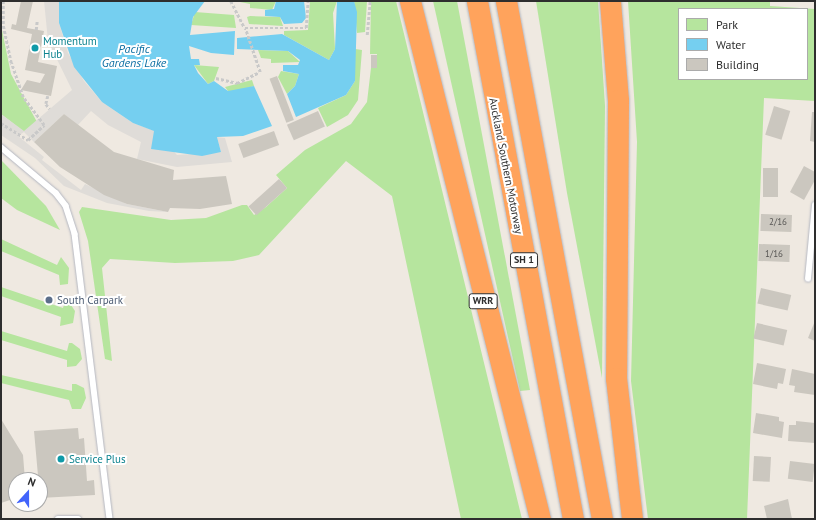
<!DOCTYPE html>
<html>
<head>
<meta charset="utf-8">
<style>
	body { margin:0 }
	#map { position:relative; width:816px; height:520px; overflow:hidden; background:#efe9e1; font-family:"PT Sans",sans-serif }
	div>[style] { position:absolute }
	.green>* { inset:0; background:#b6e59e }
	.plaza>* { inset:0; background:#dfdcd8 }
	.water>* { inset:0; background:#75cff0 }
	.building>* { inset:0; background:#cbc7bf; transform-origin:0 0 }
	.path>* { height:2.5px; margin-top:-1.25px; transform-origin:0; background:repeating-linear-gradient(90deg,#c9c9c9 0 3px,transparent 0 5px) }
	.roads { filter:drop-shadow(0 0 1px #b4b7c1) drop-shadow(0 0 1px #b4b7c1) }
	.service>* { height:5.5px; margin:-2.75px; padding:0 2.75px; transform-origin:2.75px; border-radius:2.75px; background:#fff }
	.motorway>* { height:21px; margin:-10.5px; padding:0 10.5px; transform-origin:10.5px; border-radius:10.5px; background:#ffa35c }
	.dots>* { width:11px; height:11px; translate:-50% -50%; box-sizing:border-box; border:2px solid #fff; border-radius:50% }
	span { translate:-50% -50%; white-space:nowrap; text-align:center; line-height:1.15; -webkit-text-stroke:4px #fff; paint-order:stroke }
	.number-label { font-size:9px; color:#555452 }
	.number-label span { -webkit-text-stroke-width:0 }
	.shield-label span { padding:1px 3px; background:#fff; border:1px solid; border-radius:3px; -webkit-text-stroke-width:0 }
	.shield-label { font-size:10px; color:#2e2e2e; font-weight:700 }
	.culture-label { font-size:11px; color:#0d838f }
	.left { translate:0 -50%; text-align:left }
	.street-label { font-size:11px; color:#2e2e2e }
	.service-label { font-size:11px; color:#4e5e75 }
	.water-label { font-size:12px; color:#0d6fa3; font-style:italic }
	.frame { position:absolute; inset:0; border:2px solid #2e2e2e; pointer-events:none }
	.legend { position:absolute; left:678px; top:8px; width:130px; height:72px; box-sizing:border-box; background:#fff; border:1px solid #ababab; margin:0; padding:5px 7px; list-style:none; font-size:12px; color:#2e2e2e }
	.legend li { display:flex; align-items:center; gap:8px; height:20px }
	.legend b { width:20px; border:1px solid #ababab }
	.north { position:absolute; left:8px; top:472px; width:40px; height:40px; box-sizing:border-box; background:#fff; border:1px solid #ababab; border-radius:50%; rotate:21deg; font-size:11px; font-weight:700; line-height:16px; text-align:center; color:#2e2e2e }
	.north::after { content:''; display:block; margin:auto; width:14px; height:18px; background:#4264fb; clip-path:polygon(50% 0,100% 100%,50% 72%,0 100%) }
</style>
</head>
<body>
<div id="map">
	<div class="green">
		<div style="clip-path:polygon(235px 1px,276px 1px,272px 10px,250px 8px,250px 4px)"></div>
		<div style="clip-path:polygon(310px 1px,337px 1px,333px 13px,335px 49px,329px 60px,284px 35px,284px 31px,308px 30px)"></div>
		<div style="clip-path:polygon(354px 1px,367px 1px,365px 32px,357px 33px)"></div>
		<div style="clip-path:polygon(371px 1px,396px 1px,522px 519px,461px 519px,392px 196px,346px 161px,259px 255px,233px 261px,175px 263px,110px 259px,102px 268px,112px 361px,105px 359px,88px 241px,79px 212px,82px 207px,171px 220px,206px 218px,242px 205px,247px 205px,254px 215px,266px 207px,287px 188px,276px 175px,305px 150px,351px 124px,367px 102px,371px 68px,377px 67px,377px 54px,370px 54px)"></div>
		<div style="clip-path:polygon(433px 1px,457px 1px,530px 390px,520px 391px)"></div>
		<div style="clip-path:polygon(536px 1px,598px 1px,605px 106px,602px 378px,567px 193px)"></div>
		<div style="clip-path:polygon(evenodd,628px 1px,770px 1px,770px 6px,815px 9px,815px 101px,764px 98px,747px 519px,648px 519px,631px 381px,637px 142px,628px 1px,679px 9px,807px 9px,807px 79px,679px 79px,679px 9px)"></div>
		<div style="clip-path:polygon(195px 12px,234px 15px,236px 28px,191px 25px)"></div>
		<div style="clip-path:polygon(250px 16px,280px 17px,283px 26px,249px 24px,247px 17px)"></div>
		<div style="clip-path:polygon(1px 25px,11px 74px,37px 122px,24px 132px,1px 114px)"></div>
		<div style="clip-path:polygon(355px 49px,362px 50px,358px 100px,348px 115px,327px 127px,318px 108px,346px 95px,355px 81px)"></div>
		<div style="clip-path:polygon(258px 50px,288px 51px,300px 62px,271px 63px,271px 59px,261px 58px)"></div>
		<div style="clip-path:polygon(194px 65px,219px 67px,214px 81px,208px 84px)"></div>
		<div style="clip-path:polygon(281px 71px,299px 74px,295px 86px,287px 94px,278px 77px)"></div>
		<div style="clip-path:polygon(252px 80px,254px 86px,238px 91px,228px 91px,225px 87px)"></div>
		<div style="clip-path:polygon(1px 160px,46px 206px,60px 230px,17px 210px,1px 198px)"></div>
		<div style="clip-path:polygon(1px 239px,57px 265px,61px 257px,69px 268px,68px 284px,60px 285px,59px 275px,1px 251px)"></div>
		<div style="clip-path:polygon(1px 287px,63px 308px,65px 301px,69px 302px,75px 311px,73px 323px,60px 326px,61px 317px,1px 296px)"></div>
		<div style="clip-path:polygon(1px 331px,67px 351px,69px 343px,72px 343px,80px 349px,82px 359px,76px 366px,67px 367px,67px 360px,1px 340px)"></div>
		<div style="clip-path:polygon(1px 375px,72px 391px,72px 384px,76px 384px,84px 388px,86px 398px,81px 409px,72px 409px,69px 400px,1px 383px)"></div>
	</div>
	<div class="plaza">
		<div style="clip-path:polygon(44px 1px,59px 1px,59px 23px,68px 53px,84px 81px,102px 102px,133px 123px,155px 131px,177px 155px,221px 152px,217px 137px,225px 138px,232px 162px,177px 167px,137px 159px,141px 142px,108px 125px,91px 111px,77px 126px,64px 114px,34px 142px,24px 132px,18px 136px,44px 157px,42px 160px,81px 190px,85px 184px,127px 204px,168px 212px,149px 211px,107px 203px,64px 186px,35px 158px,1px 135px,1px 114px,24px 131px,72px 90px,48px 41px)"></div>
	</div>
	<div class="water">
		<div style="clip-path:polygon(59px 1px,205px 1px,193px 17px,190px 35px,235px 31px,234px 55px,211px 53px,189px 46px,191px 59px,199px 59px,200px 65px,194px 65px,198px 73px,208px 84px,214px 81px,228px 91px,254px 86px,272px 126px,243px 136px,217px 137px,221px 152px,202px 156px,151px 149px,154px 131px,133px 123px,102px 102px,74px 67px,59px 23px)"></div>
		<div style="clip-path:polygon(276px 1px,304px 1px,306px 18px,302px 23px,284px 24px,280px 17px,265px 16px,265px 10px,274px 9px)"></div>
		<div style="clip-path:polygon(337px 1px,354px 1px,357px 12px,355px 81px,346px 95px,296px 117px,287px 94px,295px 86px,299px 74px,283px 71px,283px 65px,298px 65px,300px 60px,288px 51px,237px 49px,237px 38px,282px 34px,329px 60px,335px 49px)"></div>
	</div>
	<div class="building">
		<div style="clip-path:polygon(21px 1px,33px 1px,27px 28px,44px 31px,38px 62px,57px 66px,51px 96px,21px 90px,27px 80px,40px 83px,45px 74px,25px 70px,32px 34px,11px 29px,12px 24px,16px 25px)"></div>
		<div style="left:371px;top:55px;width:6px;height:13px"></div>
		<div style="left:277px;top:76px;width:47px;height:8px;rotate:69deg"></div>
		<div style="left:774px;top:106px;width:17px;height:30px;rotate:17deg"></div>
		<div style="left:318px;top:111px;width:17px;height:34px;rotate:66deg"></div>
		<div style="clip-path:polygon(812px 112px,815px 112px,815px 142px,810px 141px)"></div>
		<div style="clip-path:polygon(64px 114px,114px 152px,174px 170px,173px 180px,226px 176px,232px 204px,200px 209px,170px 208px,168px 212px,127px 204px,104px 195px,60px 167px,34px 142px)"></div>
		<div style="left:274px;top:131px;width:15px;height:38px;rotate:70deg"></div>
		<div style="clip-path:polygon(804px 166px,815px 172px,815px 180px,804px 200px,790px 192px)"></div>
		<div style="left:763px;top:168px;width:15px;height:29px"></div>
		<div style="left:279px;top:179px;width:12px;height:41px;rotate:48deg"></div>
		<div style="left:761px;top:214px;width:31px;height:17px;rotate:2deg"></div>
		<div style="left:759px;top:244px;width:31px;height:17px;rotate:2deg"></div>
		<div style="left:761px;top:288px;width:31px;height:16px;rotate:13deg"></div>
		<div style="clip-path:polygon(815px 321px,815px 341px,808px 338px)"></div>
		<div style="left:757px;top:323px;width:31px;height:16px;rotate:13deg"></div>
		<div style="clip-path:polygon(757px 363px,786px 369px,783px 384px,778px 383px,777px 389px,753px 384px)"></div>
		<div style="clip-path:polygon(792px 369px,815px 374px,815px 395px,794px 392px,795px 386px,789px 385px)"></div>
		<div style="clip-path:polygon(756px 413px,779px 417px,779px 421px,784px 422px,782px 438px,753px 433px)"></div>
		<div style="clip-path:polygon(1px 419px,23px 455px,25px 480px,16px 480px,16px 498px,1px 503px)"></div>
		<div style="clip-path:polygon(796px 421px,815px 423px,815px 443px,788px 441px,789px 425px,796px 425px)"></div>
		<div style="clip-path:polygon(78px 428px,79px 439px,84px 438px,87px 481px,94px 480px,95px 495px,40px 498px,34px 431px)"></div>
		<div style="left:754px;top:456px;width:17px;height:25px;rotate:3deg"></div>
		<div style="left:790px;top:461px;width:25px;height:18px;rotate:7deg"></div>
		<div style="clip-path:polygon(788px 499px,792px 519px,767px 519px,764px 506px)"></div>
	</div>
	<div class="path">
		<div style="left:231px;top:1px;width:30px;rotate:63deg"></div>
		<div style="left:245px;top:28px;width:61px"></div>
		<div style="left:306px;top:28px;width:27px;rotate:-86deg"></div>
		<div style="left:36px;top:30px;width:10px;rotate:-84deg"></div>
		<div style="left:367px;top:35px;width:34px;rotate:-85deg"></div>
		<div style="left:216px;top:78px;width:22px;rotate:13deg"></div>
		<div style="left:237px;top:83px;width:25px;rotate:-26deg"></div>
		<div style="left:260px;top:72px;width:46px;rotate:-108.8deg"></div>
		<div style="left:48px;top:96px;width:8px;rotate:104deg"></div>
		<div style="left:46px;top:104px;width:6px;rotate:51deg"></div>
		<div style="left:1px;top:123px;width:32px;rotate:32deg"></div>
		<div style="left:28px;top:140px;width:22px;rotate:-43deg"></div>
		<div style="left:44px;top:125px;width:35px;rotate:-127deg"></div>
		<div style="left:23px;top:97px;width:36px;rotate:-109deg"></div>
		<div style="left:11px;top:63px;width:40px;rotate:-102deg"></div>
		<div style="left:3px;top:24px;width:23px;rotate:-90deg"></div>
	</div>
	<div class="roads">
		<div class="service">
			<div style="left:1px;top:147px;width:72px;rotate:39.9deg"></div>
			<div style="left:56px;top:193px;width:16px;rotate:52deg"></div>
			<div style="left:66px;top:206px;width:29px;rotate:72deg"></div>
			<div style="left:75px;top:234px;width:287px;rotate:83deg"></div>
			<div style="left:808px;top:279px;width:74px;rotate:-84.6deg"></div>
			<div style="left:58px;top:519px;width:20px"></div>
		</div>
		<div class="motorway">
			<div style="left:410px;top:1px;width:534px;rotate:75.91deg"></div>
			<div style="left:477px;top:1px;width:527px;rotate:79.5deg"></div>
			<div style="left:506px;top:1px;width:527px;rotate:79.5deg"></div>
			<div style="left:610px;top:1px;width:99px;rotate:85.4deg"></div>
			<div style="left:618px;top:100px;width:278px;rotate:90.4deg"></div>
			<div style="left:616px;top:378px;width:142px;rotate:83.5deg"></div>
		</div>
	</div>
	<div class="dots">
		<div style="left:35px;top:48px;background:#0f9aa8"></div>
		<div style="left:49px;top:300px;background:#5c6f8a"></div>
		<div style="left:61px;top:459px;background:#0f9aa8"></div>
	</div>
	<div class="number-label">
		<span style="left:778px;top:222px">2/16</span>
		<span style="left:774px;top:254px">1/16</span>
	</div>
	<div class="shield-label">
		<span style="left:524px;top:260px">SH 1</span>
		<span style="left:483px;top:301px">WRR</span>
	</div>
	<div class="culture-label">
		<span class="left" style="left:43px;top:48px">Momentum<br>Hub</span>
		<span class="left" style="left:69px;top:459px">Service Plus</span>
	</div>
	<div class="street-label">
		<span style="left:506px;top:166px;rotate:79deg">Auckland Southern Motorway</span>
	</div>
	<div class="service-label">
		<span class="left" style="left:57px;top:300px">South Carpark</span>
	</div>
	<div class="water-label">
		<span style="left:134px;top:56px">Pacific<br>Gardens Lake</span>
	</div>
	<div class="frame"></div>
	<ul class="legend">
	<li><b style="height:11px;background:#b6e59e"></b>Park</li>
	<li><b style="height:11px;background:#75cff0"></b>Water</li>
	<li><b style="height:11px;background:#cbc7bf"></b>Building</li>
	</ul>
	<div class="north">N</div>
</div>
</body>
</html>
